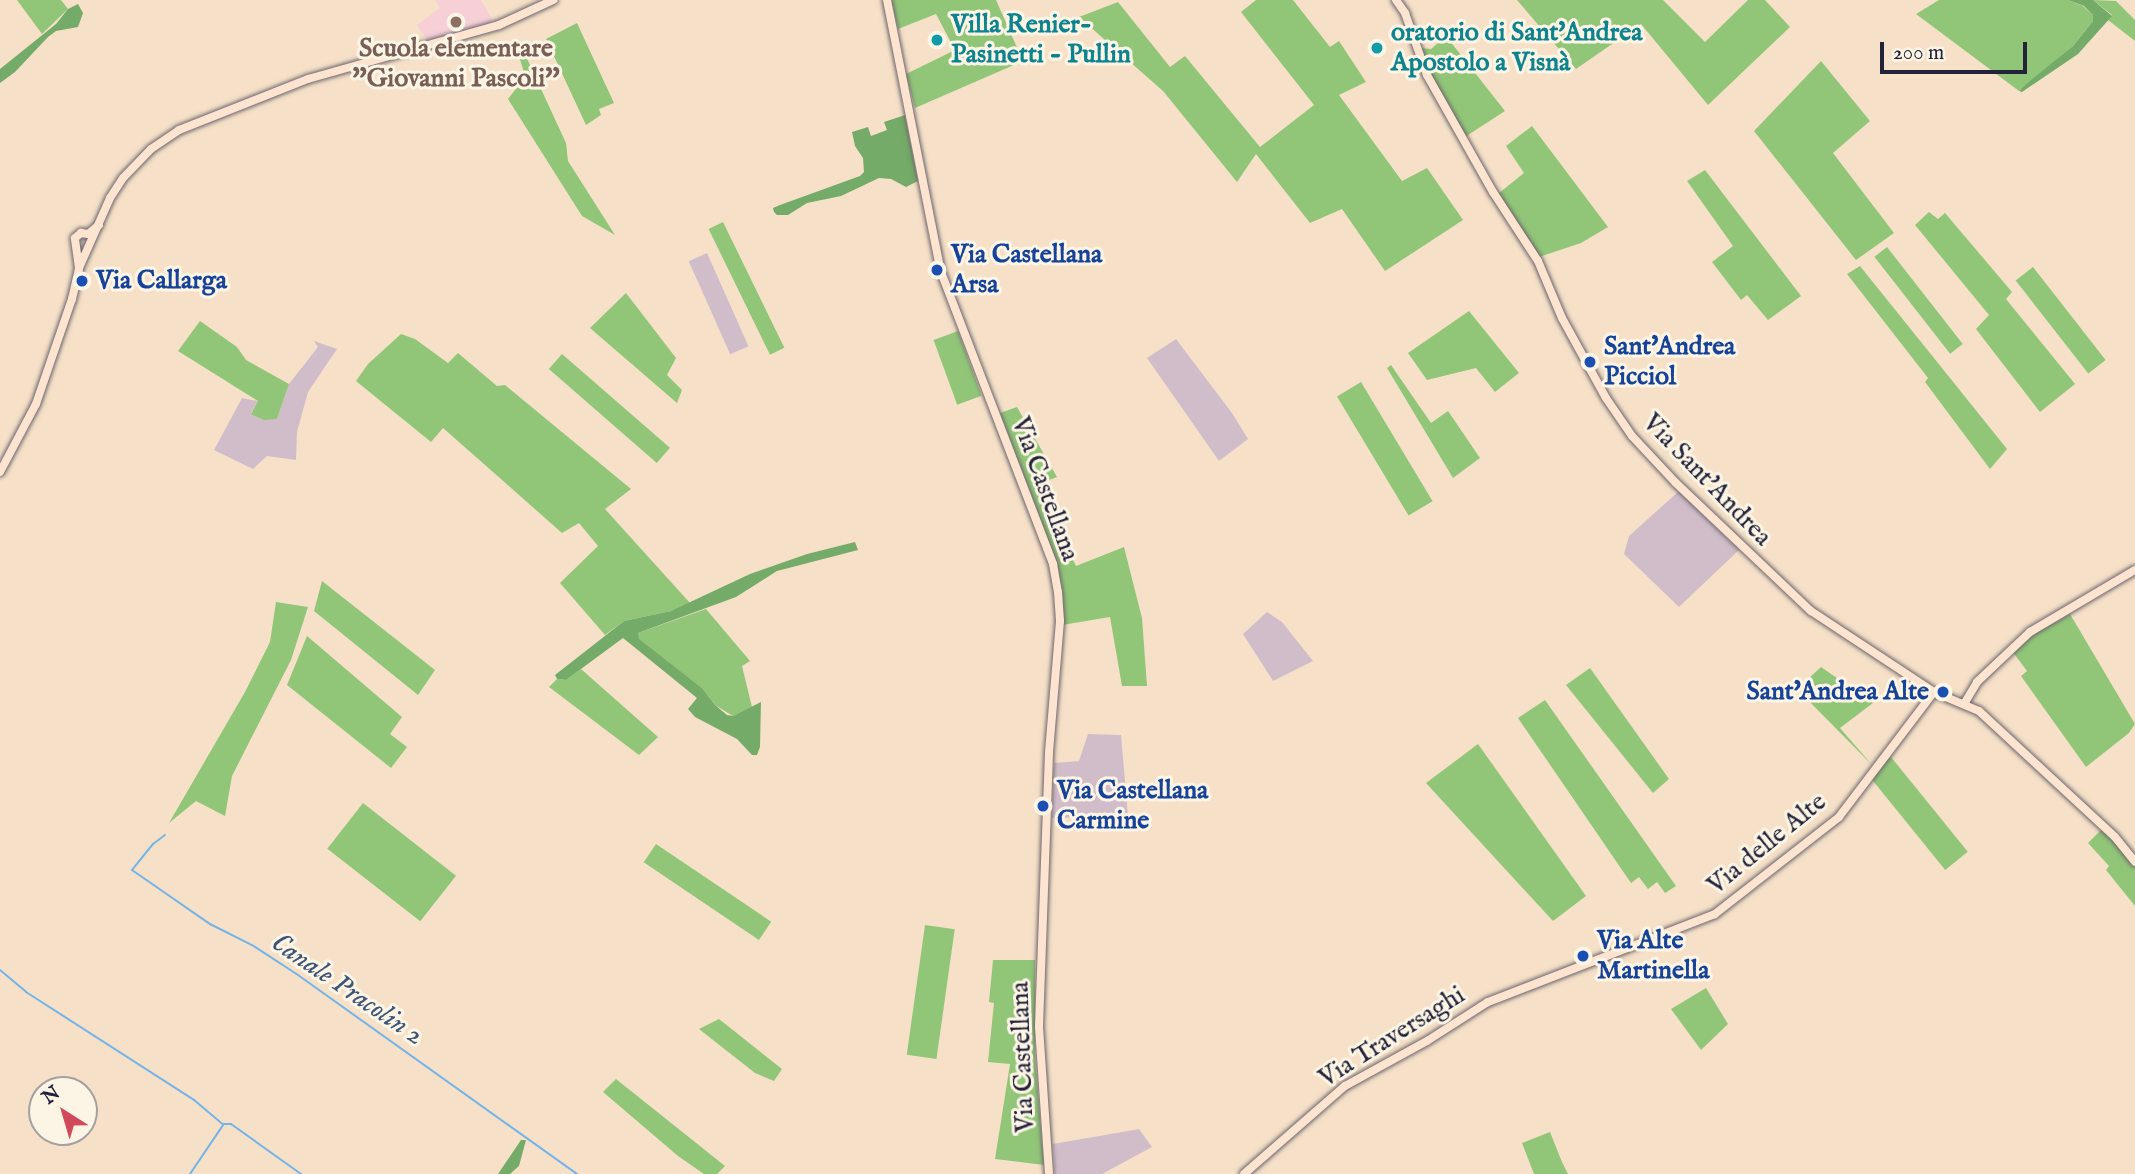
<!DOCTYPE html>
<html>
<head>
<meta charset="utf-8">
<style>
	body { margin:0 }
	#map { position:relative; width:2135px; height:1174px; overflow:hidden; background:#f6e1c8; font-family:"IM FELL English",serif }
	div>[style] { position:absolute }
	.built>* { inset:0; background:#f6cfd7 }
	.industrial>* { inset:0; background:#d1bdc9; transform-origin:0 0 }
	.green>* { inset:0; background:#91c678; transform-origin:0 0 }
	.forest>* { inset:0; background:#74ab68 }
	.stream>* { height:2px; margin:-1px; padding:0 1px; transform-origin:1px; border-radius:1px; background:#75b4e8 }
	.roads { filter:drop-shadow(0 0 2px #6c656c) drop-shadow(0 0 2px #6c656c) }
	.secondary>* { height:8px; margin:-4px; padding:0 4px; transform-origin:4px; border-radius:4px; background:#fde4d1 }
	.dots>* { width:19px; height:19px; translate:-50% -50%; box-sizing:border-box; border:4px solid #fcf5e5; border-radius:50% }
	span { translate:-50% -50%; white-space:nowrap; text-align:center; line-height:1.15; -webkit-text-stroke:6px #fcf5e5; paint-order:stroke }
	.culture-label { font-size:26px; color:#0d838f; font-weight:700 }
	.left { translate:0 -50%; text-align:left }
	.education-label { font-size:26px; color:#785e54; font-weight:700 }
	.transit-label { font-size:26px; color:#164399; font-weight:700 }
	.right { translate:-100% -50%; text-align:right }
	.street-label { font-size:26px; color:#22223b }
	.water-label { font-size:28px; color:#3f5578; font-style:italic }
	.north { position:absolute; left:28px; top:1076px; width:70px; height:70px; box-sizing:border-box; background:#fcf5e5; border:2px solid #a5a1a1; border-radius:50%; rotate:323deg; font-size:19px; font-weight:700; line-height:28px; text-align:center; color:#22223b }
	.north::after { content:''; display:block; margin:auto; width:24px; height:32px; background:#d1495b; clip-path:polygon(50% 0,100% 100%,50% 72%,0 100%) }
	.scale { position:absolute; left:1880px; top:42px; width:147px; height:32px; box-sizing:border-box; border:4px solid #22223b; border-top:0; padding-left:9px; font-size:21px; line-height:24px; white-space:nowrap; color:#22223b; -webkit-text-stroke:5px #fcf5e5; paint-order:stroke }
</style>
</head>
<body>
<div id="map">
	<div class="built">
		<div style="clip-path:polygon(435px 0,481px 0,492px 19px,489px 25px,428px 41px,417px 25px,440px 8px)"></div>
	</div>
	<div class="industrial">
		<div style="left:707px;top:253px;width:102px;height:20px;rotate:66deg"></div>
		<div style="clip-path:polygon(1176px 339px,1232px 413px,1248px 439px,1219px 461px,1147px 358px)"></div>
		<div style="clip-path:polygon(314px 341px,337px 349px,308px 392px,297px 432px,296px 460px,267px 456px,253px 469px,214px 450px,242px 398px,258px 401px,251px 413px,277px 419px,289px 384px,318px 347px)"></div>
		<div style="clip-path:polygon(1679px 491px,1739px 550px,1679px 607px,1624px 554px,1629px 536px)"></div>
		<div style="clip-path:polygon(1267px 612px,1282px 622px,1313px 661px,1273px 681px,1243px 634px)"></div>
		<div style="clip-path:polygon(1088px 734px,1121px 735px,1128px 816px,1052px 818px,1054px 763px,1079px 761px)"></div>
		<div style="clip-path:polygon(1139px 1129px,1152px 1147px,1102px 1174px,1055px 1174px,1053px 1144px)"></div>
	</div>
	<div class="green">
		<div style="clip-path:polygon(17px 0,61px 0,68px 9px,42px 34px)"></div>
		<div style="clip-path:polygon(891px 0,996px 0,1023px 61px,915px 108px,906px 74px,955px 50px,936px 14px,898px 29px)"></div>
		<div style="clip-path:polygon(1256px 0,1293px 0,1330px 47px,1339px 41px,1366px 82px,1339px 95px,1402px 181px,1427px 168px,1463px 220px,1385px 271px,1342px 209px,1310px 223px,1256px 154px,1237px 182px,1163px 91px,1079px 17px,1118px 2px,1170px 67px,1185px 56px,1260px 147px,1314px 105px,1241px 12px)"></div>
		<div style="clip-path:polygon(1517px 0,1663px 0,1705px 42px,1748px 0,1765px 0,1790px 27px,1708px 105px,1641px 24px,1576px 69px)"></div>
		<div style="clip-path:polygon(1939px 0,2068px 0,2083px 6px,2093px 15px,2093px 21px,2073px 46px,2019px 91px,1916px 14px)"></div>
		<div style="clip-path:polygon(2093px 0,2116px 1px,2135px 20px,2135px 41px,2108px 20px,2112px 15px)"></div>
		<div style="clip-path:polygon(577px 23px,614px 103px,599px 109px,601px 115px,586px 125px,546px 39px)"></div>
		<div style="clip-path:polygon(1446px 36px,1505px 111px,1465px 137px,1430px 74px,1420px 48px,1431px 49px)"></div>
		<div style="clip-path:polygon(523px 50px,566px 143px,568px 161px,615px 235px,582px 216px,508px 99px,522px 81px,523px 69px,518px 53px)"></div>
		<div style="clip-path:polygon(1821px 61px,1870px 121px,1833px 153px,1894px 233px,1856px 260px,1754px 131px)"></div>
		<div style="clip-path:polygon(1532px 126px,1608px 227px,1581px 243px,1539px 257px,1499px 193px,1524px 173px,1506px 146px)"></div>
		<div style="clip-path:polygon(1705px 170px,1801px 296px,1768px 320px,1747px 295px,1741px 300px,1712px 262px,1733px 246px,1687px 181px)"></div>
		<div style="clip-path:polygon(1929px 212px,1938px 219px,1945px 213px,2012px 292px,2006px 299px,2075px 384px,2040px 412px,1976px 329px,1989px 315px,1915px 225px)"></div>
		<div style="left:723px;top:222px;width:140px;height:16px;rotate:64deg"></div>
		<div style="left:1887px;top:247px;width:123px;height:16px;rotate:52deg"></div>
		<div style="clip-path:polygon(1860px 266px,2007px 449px,1990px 469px,1925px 382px,1928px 378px,1847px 274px)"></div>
		<div style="left:2033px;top:267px;width:118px;height:22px;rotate:52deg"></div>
		<div style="clip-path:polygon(626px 293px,676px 358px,667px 375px,682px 390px,677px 403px,590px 328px)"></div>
		<div style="clip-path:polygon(1469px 311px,1519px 373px,1495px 392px,1476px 368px,1427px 380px,1408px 353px)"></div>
		<div style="clip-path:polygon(200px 321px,237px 347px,246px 360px,289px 384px,277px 419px,264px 420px,251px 414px,258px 401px,178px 351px)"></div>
		<div style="left:958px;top:331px;width:69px;height:26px;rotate:70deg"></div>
		<div style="clip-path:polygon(401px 334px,415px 339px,448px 363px,458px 353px,497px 386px,505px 385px,631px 489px,605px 509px,690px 603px,671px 611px,624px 621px,605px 635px,560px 583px,598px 546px,579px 523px,562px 533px,443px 428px,431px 442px,356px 381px,368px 364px)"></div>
		<div style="left:562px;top:354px;width:143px;height:20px;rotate:41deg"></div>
		<div style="clip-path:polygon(1391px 365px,1431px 423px,1448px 411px,1480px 458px,1453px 478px,1387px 368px)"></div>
		<div style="left:1361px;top:382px;width:139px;height:28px;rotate:59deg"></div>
		<div style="clip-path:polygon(1017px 407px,1057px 477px,1037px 485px,1076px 566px,1124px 547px,1142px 618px,1147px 686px,1122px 686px,1110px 617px,1062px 625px,1054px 555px,1000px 413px)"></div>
		<div style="clip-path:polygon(322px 581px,435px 670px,418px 695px,314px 611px)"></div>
		<div style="clip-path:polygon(276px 602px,308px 607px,291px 660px,232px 776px,225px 816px,196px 801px,169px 823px,245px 692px,270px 642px)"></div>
		<div style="clip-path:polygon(706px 609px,750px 661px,742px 666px,752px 707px,733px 716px,715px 705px,702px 688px,638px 639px,638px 633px)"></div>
		<div style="clip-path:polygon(2070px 614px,2135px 724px,2129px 733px,2086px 767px,2021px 676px,2027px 671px,2012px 651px,2038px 632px)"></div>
		<div style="clip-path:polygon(307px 636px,402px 717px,390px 734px,407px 747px,391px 768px,287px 685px)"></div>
		<div style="clip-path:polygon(1821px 667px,1873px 703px,1840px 728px,1873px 766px,1797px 689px)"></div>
		<div style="clip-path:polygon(1590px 668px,1669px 779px,1653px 793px,1566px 685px)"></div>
		<div style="clip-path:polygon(581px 669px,658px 737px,639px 755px,549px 687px,557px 679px,566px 680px)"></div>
		<div style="clip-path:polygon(1545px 700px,1676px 886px,1665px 893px,1657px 882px,1648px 889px,1639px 877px,1631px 883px,1518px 718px)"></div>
		<div style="clip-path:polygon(1478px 744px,1586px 896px,1553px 921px,1426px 783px)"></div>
		<div style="left:1891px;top:757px;width:122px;height:29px;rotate:51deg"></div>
		<div style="left:363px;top:803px;width:118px;height:58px;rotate:38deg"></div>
		<div style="clip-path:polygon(2102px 829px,2135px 866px,2135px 906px,2106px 870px,2109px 866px,2088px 843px)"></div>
		<div style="left:656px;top:844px;width:139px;height:22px;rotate:34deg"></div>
		<div style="left:925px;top:925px;width:30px;height:131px;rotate:8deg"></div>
		<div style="clip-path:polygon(993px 960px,1035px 960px,1035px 1057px,1044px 1165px,995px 1159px,1010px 1064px,988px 1062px,994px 1003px,989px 1002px)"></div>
		<div style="clip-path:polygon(1706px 988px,1728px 1024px,1701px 1050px,1671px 1009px)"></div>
		<div style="clip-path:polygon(719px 1019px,782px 1069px,774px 1081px,755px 1073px,699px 1029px)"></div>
		<div style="clip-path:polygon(616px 1079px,725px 1166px,717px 1174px,704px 1174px,678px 1156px,603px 1092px)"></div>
		<div style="clip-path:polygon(1550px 1132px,1562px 1162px,1568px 1174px,1534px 1174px,1522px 1143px)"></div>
	</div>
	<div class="forest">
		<div style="clip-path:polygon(2068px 0,2093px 0,2112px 16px,2078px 54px,2022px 92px,2019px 91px,2031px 80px,2073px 46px,2093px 21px,2093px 15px,2084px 6px)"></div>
		<div style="clip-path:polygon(78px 4px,83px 13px,78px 27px,56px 31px,48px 37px,15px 72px,0 83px,0 69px,56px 24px,68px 9px)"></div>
		<div style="clip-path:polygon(905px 115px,918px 181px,906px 187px,891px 179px,879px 178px,841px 196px,807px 203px,788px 215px,777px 215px,774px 212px,773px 208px,780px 205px,860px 176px,864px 172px,863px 158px,855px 146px,852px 132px,868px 127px,871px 136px,887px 130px,884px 122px)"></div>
		<div style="clip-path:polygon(855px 542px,858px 550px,777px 571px,736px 597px,638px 633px,639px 639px,702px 688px,715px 705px,727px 715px,733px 716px,761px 702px,760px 747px,757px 755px,752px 755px,737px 739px,695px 717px,688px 709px,697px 698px,623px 638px,566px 680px,557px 679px,555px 675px,624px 621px,671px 611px,750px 574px,807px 554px)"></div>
		<div style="clip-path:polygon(521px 1140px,526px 1140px,519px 1166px,510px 1174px,498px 1174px)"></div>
	</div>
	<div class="stream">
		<div style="left:165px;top:835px;width:15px;rotate:143deg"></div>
		<div style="left:153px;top:844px;width:33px;rotate:129deg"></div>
		<div style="left:132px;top:870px;width:95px;rotate:34.7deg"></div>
		<div style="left:210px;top:924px;width:47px;rotate:26.6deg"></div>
		<div style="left:252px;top:945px;width:55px;rotate:33.1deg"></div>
		<div style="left:298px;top:975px;width:343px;rotate:35.5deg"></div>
		<div style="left:0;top:970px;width:34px;rotate:40deg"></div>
		<div style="left:26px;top:992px;width:200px;rotate:32.7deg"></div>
		<div style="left:194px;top:1100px;width:38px;rotate:40deg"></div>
		<div style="left:224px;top:1124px;width:7px"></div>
		<div style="left:231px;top:1124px;width:86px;rotate:35.5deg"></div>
		<div style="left:190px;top:1174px;width:59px;rotate:-56deg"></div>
	</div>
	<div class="roads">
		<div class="secondary">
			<div style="left:887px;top:0;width:277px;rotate:78.8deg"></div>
			<div style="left:941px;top:272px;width:313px;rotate:69deg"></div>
			<div style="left:1053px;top:564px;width:28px;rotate:80deg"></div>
			<div style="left:1058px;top:592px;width:29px;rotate:86deg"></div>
			<div style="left:1060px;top:621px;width:132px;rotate:94.8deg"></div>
			<div style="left:1049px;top:753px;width:274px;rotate:92.1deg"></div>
			<div style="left:1039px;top:1027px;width:147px;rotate:86.1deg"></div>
			<div style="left:1396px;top:0;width:16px;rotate:55deg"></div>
			<div style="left:1405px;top:13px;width:66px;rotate:70.5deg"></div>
			<div style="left:1427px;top:75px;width:134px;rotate:60.6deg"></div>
			<div style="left:1493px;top:192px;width:82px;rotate:56.9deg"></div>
			<div style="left:1538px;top:261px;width:62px;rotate:67.2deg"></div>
			<div style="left:1562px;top:318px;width:91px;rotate:61.2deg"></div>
			<div style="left:1606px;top:398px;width:46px;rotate:55.6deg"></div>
			<div style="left:1632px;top:436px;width:64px;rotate:46.9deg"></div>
			<div style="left:1676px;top:483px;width:186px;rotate:43.5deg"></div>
			<div style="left:1811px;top:611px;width:147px;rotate:33.4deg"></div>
			<div style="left:1934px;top:692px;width:49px;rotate:22.9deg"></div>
			<div style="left:1979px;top:711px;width:185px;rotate:42.8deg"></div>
			<div style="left:2115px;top:837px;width:32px;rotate:51deg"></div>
			<div style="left:79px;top:268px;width:77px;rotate:-66.1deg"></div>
			<div style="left:110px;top:198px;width:24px;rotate:-57deg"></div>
			<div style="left:123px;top:178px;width:40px;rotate:-46deg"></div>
			<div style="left:151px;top:149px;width:34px;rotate:-34deg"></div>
			<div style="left:179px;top:130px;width:139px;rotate:-21.6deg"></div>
			<div style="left:308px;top:79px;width:198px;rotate:-15.8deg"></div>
			<div style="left:499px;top:25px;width:60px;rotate:-24.8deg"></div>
			<div style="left:0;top:472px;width:77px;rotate:-62.1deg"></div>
			<div style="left:36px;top:404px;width:111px;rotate:-71.1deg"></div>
			<div style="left:72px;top:299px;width:32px;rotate:-77deg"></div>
			<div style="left:79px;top:268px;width:30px;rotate:-98deg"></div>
			<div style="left:75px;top:238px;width:8px;rotate:-40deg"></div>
			<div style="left:81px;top:233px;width:7px;rotate:8deg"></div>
			<div style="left:88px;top:234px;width:14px;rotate:-39deg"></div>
			<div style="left:1964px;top:704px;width:26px;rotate:-59deg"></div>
			<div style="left:1977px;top:682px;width:73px;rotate:-43.3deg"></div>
			<div style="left:2030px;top:632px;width:122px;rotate:-30.6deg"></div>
			<div style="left:1244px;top:1174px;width:134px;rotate:-41.1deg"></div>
			<div style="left:1345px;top:1086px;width:94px;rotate:-28.8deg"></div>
			<div style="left:1427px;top:1041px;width:72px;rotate:-32.6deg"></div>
			<div style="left:1488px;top:1002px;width:243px;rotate:-21.2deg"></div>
			<div style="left:1715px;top:914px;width:157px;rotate:-38deg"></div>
			<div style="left:1839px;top:817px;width:157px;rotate:-52.8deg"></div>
		</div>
	</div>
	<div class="dots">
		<div style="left:456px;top:22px;background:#8d6e63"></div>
		<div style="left:937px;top:40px;background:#0f9aa8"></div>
		<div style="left:1377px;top:48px;background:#0f9aa8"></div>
		<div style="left:937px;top:270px;background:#1a4fb4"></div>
		<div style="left:82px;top:281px;background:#1a4fb4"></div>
		<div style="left:1590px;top:362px;background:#1a4fb4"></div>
		<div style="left:1943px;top:692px;background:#1a4fb4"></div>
		<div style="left:1043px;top:806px;background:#1a4fb4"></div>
		<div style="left:1583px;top:956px;background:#1a4fb4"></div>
	</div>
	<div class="culture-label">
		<span class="left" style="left:951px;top:40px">Villa Renier-<br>Pasinetti - Pullin</span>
		<span class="left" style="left:1391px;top:48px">oratorio di Sant'Andrea<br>Apostolo a Visnà</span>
	</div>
	<div class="education-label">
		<span style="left:456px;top:64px">Scuola elementare<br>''Giovanni Pascoli''</span>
	</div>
	<div class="transit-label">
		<span class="left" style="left:951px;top:270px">Via Castellana<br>Arsa</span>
		<span class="left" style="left:96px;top:281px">Via Callarga</span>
		<span class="left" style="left:1604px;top:362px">Sant'Andrea<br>Picciol</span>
		<span class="right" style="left:1929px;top:692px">Sant'Andrea Alte</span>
		<span class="left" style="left:1057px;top:806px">Via Castellana<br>Carmine</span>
		<span class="left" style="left:1597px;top:956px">Via Alte<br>Martinella</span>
	</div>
	<div class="street-label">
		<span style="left:1707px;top:480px;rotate:46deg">Via Sant'Andrea</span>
		<span style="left:1045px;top:489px;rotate:70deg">Via Castellana</span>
		<span style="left:1767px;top:844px;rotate:-39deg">Via delle Alte</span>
		<span style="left:1392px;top:1037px;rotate:-32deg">Via Traversaghi</span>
		<span style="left:1023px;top:1057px;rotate:-92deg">Via Castellana</span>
	</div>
	<div class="water-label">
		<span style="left:347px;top:990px;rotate:34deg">Canale Pracolin 2</span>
	</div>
	<div class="north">N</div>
	<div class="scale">200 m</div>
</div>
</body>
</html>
